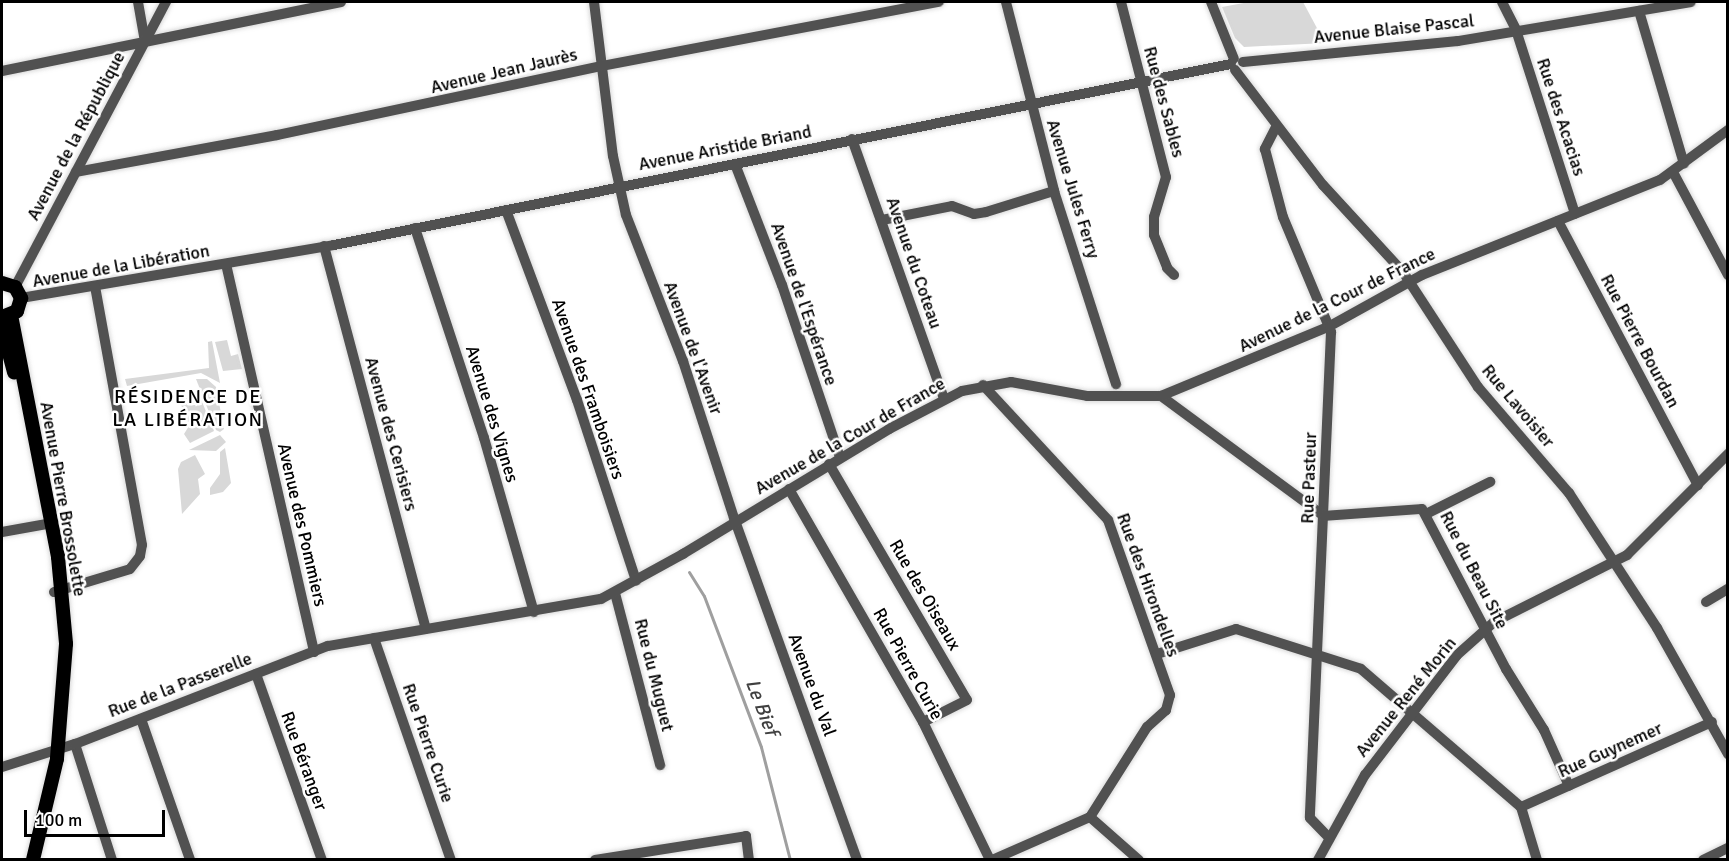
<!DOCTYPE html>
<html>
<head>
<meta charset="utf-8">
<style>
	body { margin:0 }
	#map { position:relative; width:1729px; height:861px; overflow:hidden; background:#fff; font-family:Signika,sans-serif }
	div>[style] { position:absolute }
	.green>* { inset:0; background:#d8d8d8 }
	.stream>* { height:3px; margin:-1.5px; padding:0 1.5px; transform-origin:1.5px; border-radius:1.5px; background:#9f9f9f }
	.roads { filter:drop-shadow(0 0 2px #dbdbdb) drop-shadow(0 0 2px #dbdbdb) }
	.minor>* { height:10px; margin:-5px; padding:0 5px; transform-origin:5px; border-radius:5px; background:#515151 }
	.major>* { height:14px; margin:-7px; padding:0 7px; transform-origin:7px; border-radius:7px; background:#000 }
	span { translate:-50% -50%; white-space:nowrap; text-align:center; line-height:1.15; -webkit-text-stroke:5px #fff; paint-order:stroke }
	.street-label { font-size:18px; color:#000 }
	.neighbourhood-label { font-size:20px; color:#000; letter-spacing:1.5px }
	.water-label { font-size:20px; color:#404040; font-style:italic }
	.frame { position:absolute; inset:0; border:3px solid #000; pointer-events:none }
	.scale { position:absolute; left:24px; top:810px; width:141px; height:27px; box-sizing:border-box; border:3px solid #000; border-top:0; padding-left:8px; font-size:18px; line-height:21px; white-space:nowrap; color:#000; -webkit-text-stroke:4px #fff; paint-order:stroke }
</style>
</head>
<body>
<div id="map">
	<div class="green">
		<div style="clip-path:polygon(1249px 2px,1303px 2px,1325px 43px,1244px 47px,1235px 38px,1222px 7px)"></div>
		<div style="clip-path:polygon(227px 340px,231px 356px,238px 354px,242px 369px,223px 371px,215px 342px)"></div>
		<div style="clip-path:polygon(212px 341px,220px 383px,201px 373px,127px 386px,125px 379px,209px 368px,208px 342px)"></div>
		<div style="clip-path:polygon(196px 379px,207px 379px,216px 387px,224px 429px,220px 432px,216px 430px)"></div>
		<div style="clip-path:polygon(198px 392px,214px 431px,190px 443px,184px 434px,189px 426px,180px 402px)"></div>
		<div style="clip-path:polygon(220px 435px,226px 442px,216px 451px,189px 450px)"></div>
		<div style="clip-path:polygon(225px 448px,231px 483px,223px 492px,210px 495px,210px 488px,220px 474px,220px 452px)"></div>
		<div style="clip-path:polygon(195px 455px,205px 474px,198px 479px,200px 494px,182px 514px,178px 469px,181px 462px)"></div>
	</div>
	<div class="stream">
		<div style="left:689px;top:572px;width:28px;rotate:58deg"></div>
		<div style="left:704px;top:596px;width:161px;rotate:69.3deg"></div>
		<div style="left:761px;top:747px;width:117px;rotate:75.6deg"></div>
	</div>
	<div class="roads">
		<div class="minor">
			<div style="left:138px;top:2px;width:39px;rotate:80deg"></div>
			<div style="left:594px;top:2px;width:155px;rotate:83deg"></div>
			<div style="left:613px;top:156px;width:60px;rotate:77.6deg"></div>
			<div style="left:626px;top:215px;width:157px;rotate:68.7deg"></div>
			<div style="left:683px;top:361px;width:165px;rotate:72deg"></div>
			<div style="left:734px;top:518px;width:363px;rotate:70.2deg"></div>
			<div style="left:1006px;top:2px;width:195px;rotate:75.7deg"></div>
			<div style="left:1054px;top:191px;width:203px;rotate:72.2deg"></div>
			<div style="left:1121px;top:2px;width:181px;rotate:75.6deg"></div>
			<div style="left:1166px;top:177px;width:42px;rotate:106.7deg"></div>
			<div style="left:1154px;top:217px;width:18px;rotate:90deg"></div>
			<div style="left:1154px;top:235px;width:35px;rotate:68deg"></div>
			<div style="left:1167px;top:268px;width:10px;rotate:45deg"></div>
			<div style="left:1211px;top:2px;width:61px;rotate:68deg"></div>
			<div style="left:1502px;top:2px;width:31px;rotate:63deg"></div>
			<div style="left:1516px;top:30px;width:193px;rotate:72.2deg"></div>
			<div style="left:1639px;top:11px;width:159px;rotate:73.6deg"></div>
			<div style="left:1243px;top:62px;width:216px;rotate:-5.6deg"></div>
			<div style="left:1458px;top:41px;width:236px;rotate:-9.5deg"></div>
			<div style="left:1235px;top:70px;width:145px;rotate:52.6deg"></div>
			<div style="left:1323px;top:185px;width:118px;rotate:47.4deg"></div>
			<div style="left:1403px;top:272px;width:137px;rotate:56.9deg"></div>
			<div style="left:1478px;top:387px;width:140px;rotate:49.4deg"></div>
			<div style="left:1569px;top:493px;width:161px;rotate:56.9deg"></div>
			<div style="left:1657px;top:628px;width:145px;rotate:60.6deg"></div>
			<div style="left:2px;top:71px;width:346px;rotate:-11.5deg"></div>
			<div style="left:1276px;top:127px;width:25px;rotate:117deg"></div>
			<div style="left:1265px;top:149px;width:70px;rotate:75.2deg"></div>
			<div style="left:1283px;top:217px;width:125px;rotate:67.3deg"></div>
			<div style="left:1331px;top:332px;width:486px;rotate:92.5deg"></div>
			<div style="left:1310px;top:818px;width:28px;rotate:46deg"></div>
			<div style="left:852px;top:139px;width:276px;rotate:70.5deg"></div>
			<div style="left:735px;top:164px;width:130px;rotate:68.8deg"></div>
			<div style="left:782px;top:285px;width:182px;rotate:71.4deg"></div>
			<div style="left:76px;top:172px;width:204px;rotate:-10.4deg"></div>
			<div style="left:277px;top:135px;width:332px;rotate:-12deg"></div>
			<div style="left:602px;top:66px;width:343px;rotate:-10.8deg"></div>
			<div style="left:1673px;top:172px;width:117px;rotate:61.9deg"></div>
			<div style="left:506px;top:210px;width:203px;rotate:69.5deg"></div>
			<div style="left:577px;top:400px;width:190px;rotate:71.9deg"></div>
			<div style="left:882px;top:220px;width:71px;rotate:-11.3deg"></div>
			<div style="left:952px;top:206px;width:23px;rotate:20deg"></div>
			<div style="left:974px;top:214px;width:12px;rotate:-9deg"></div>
			<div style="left:986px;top:212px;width:71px;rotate:-17.2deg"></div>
			<div style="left:1558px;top:221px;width:299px;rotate:62.1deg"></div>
			<div style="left:415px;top:228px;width:221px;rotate:71.8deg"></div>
			<div style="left:484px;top:438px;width:181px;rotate:74deg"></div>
			<div style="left:324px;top:246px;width:396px;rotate:75.1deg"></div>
			<div style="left:226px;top:264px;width:398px;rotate:77.2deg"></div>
			<div style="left:15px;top:287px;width:323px;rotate:-62.1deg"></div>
			<div style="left:21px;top:298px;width:317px;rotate:-9.6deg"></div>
			<div style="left:334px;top:245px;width:915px;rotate:-11.41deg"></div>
			<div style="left:983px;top:385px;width:184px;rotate:47.2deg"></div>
			<div style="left:1108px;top:520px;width:186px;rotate:70.5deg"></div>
			<div style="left:1170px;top:695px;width:16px;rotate:105deg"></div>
			<div style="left:1166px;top:710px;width:25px;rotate:138deg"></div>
			<div style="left:1147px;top:727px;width:107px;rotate:122.3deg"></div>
			<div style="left:1161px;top:396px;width:202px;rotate:36.4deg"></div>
			<div style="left:1324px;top:516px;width:98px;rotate:-4.1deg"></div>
			<div style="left:1422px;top:509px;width:181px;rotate:62.3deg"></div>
			<div style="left:1506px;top:669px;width:72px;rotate:58.1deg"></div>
			<div style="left:1544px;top:730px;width:61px;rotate:65.9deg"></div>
			<div style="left:829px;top:464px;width:273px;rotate:59.7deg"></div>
			<div style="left:967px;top:700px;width:49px;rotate:153.4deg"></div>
			<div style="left:789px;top:489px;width:269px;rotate:60.1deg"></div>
			<div style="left:923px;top:722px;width:153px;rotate:64.1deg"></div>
			<div style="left:1426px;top:514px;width:72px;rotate:-26.6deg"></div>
			<div style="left:2px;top:532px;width:51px;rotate:-10.2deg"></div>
			<div style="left:54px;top:592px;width:79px;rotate:-16.8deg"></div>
			<div style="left:130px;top:569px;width:16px;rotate:-52deg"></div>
			<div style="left:140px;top:556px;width:11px;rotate:-80deg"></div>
			<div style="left:142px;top:545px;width:262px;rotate:-100.3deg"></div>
			<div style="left:615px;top:593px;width:178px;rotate:75.3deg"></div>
			<div style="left:1706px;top:602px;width:26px;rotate:-31deg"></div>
			<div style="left:374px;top:638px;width:235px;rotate:70.9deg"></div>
			<div style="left:1157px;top:654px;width:83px;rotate:-17.6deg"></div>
			<div style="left:1236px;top:629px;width:131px;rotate:17.7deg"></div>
			<div style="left:1361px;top:669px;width:211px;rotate:40.8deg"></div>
			<div style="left:1521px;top:807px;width:55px;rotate:73.2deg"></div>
			<div style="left:256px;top:674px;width:197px;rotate:70.5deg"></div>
			<div style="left:141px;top:719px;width:149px;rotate:70.8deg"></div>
			<div style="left:75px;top:744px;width:122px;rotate:72.3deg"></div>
			<div style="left:2px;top:767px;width:77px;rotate:-17.5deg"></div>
			<div style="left:75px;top:744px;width:271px;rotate:-21.2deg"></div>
			<div style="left:328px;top:646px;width:277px;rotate:-9.8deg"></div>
			<div style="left:601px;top:599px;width:94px;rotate:-28.8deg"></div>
			<div style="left:683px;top:554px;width:241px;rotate:-31.2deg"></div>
			<div style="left:889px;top:429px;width:82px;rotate:-27.5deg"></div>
			<div style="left:962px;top:391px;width:50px;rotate:-10.4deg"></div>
			<div style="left:1011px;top:382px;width:77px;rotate:10.4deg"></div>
			<div style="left:1087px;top:396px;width:74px"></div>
			<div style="left:1161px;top:396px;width:183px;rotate:-22.5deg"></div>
			<div style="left:1330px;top:326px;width:105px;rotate:-29deg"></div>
			<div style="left:1422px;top:275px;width:256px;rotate:-21.8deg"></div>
			<div style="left:1660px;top:180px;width:84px;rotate:-36.3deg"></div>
			<div style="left:1521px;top:807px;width:209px;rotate:-24deg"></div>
			<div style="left:1090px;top:817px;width:65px;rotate:41.3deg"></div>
			<div style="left:595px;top:860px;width:153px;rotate:-9deg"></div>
			<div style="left:746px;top:836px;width:24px;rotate:83deg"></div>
			<div style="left:992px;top:860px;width:107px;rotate:-23.7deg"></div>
			<div style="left:1318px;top:860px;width:97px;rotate:-61.1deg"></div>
			<div style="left:1365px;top:775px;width:151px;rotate:-52.5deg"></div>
			<div style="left:1457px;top:655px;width:50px;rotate:-41.7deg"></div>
			<div style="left:1494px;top:622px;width:149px;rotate:-26.7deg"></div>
			<div style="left:1627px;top:555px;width:143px;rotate:-45deg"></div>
			<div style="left:1703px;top:860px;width:28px;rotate:-26deg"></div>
		</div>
		<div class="major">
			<div style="left:2px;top:283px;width:14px;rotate:17deg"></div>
			<div style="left:15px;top:287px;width:13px;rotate:61deg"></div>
			<div style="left:21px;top:298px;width:14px;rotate:107deg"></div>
			<div style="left:17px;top:311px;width:16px;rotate:158deg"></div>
			<div style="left:11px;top:315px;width:247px;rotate:79deg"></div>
			<div style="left:58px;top:557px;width:87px;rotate:84.7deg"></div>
			<div style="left:66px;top:644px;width:115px;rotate:94.5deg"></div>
			<div style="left:57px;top:759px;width:104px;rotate:103.4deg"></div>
			<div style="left:2px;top:327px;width:47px;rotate:75.1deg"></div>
		</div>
	</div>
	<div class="street-label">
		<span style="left:1394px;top:29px;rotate:-6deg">Avenue Blaise Pascal</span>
		<span style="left:504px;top:71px;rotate:-13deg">Avenue Jean Jaurès</span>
		<span style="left:1164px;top:102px;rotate:75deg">Rue des Sables</span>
		<span style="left:1561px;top:117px;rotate:72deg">Rue des Acacias</span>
		<span style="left:76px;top:136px;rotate:-62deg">Avenue de la République</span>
		<span style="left:725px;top:148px;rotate:-11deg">Avenue Aristide Briand</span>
		<span style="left:1073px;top:189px;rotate:73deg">Avenue Jules Ferry</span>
		<span style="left:914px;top:263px;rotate:71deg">Avenue du Coteau</span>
		<span style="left:121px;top:266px;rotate:-10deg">Avenue de la Libération</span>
		<span style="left:1337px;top:300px;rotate:-26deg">Avenue de la Cour de France</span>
		<span style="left:804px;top:304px;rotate:71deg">Avenue de l'Espérance</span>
		<span style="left:1640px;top:341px;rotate:62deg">Rue Pierre Bourdan</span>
		<span style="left:693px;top:348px;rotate:70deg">Avenue de l'Avenir</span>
		<span style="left:588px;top:389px;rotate:71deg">Avenue des Framboisiers</span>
		<span style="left:1518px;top:406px;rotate:50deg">Rue Lavoisier</span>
		<span style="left:492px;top:414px;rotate:73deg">Avenue des Vignes</span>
		<span style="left:391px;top:434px;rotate:75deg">Avenue des Cerisiers</span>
		<span style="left:850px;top:436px;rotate:-30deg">Avenue de la Cour de France</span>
		<span style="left:1309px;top:478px;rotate:-88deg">Rue Pasteur</span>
		<span style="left:63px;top:499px;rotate:80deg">Avenue Pierre Brossolette</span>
		<span style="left:302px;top:525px;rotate:77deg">Avenue des Pommiers</span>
		<span style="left:1474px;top:570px;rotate:63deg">Rue du Beau Site</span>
		<span style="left:1148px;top:585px;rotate:70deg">Rue des Hirondelles</span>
		<span style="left:925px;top:595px;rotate:60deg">Rue des Oiseaux</span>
		<span style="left:908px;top:664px;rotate:61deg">Rue Pierre Curie</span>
		<span style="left:654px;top:675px;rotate:76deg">Rue du Muguet</span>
		<span style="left:180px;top:685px;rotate:-21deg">Rue de la Passerelle</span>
		<span style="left:812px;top:685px;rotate:70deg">Avenue du Val</span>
		<span style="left:1406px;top:697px;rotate:-51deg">Avenue René Morin</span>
		<span style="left:428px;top:743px;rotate:71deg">Rue Pierre Curie</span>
		<span style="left:1610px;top:750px;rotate:-24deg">Rue Guynemer</span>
		<span style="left:304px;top:761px;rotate:70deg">Rue Béranger</span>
	</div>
	<div class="neighbourhood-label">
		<span style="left:188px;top:408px">RÉSIDENCE DE<br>LA LIBÉRATION</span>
	</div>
	<div class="water-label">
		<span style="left:762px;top:707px;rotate:69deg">Le Bief</span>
	</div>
	<div class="frame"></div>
	<div class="scale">100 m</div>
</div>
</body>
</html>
